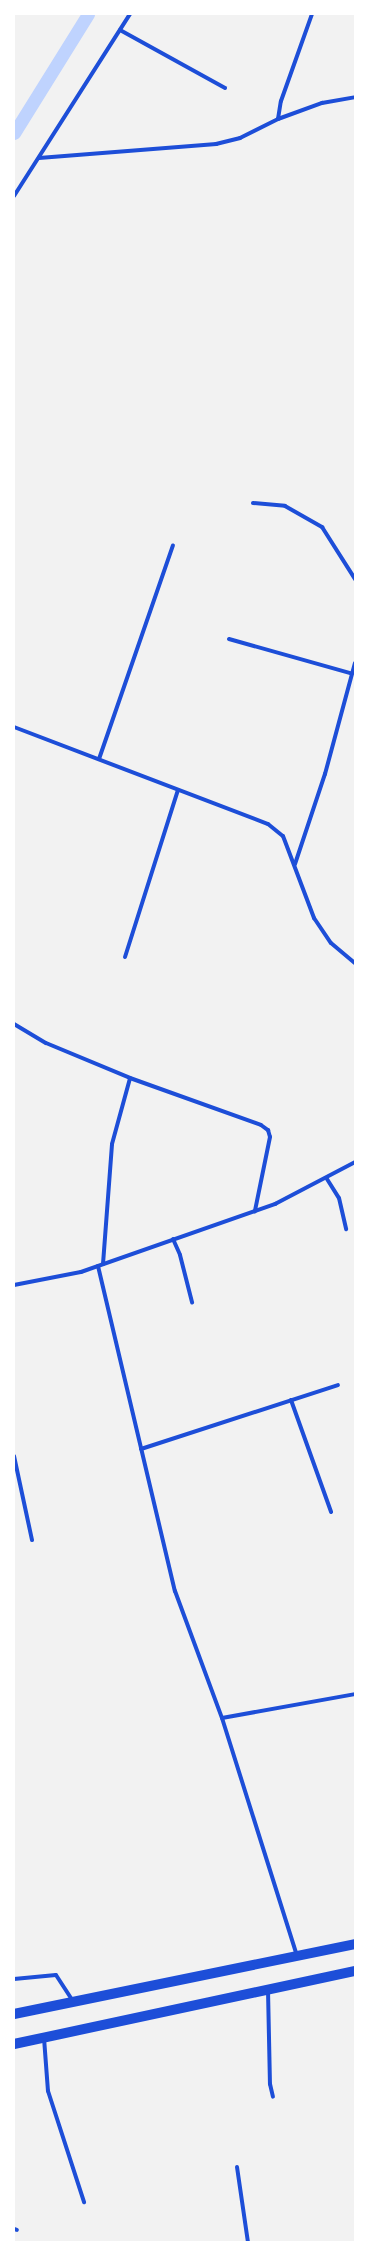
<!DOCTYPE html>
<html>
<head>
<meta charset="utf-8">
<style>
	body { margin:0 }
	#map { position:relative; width:369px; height:2256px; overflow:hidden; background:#f2f2f2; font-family:"Archivo Narrow",sans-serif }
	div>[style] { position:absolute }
	.canal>* { height:13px; margin:-6.5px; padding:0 6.5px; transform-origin:6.5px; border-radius:6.5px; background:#bfd3fe }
	.minor>* { height:4px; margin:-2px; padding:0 2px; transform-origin:2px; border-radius:2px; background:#1d4ed8 }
	.primary>* { height:10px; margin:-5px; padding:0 5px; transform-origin:5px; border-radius:5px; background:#1d4ed8 }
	span { translate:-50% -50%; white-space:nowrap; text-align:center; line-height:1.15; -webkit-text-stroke:3.5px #fff; paint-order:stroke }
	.frame { position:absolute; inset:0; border:15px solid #fff; pointer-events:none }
</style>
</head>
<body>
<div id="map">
	<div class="canal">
		<div style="left:14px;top:133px;width:140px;rotate:-58.1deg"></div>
	</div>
	<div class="minor">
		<div style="left:120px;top:30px;width:120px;rotate:28.9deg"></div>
		<div style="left:278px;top:119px;width:18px;rotate:-81deg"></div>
		<div style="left:281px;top:101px;width:92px;rotate:-70.4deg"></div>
		<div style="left:39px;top:158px;width:178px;rotate:-4.5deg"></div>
		<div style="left:216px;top:144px;width:25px;rotate:-14deg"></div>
		<div style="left:240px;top:138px;width:42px;rotate:-26.6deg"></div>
		<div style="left:278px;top:119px;width:47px;rotate:-20deg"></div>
		<div style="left:322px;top:103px;width:34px;rotate:-10deg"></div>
		<div style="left:14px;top:196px;width:216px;rotate:-57.5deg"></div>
		<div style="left:253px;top:503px;width:32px;rotate:5deg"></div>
		<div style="left:285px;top:506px;width:43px;rotate:29.6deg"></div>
		<div style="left:322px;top:527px;width:62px;rotate:57.6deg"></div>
		<div style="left:229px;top:639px;width:126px;rotate:15.7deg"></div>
		<div style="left:14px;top:727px;width:272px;rotate:20.9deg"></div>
		<div style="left:268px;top:824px;width:19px;rotate:39deg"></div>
		<div style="left:283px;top:836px;width:88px;rotate:69.3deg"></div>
		<div style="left:314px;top:918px;width:30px;rotate:56deg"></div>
		<div style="left:331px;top:943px;width:31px;rotate:40deg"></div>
		<div style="left:99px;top:759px;width:226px;rotate:-70.9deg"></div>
		<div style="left:295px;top:864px;width:95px;rotate:-71.6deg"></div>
		<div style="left:325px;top:774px;width:115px;rotate:-74.9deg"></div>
		<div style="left:125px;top:957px;width:175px;rotate:-72.4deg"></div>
		<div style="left:14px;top:1024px;width:37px;rotate:31deg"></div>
		<div style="left:46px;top:1043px;width:91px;rotate:22.6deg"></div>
		<div style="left:130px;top:1078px;width:139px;rotate:19.7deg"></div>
		<div style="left:261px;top:1125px;width:9px;rotate:36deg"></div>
		<div style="left:268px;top:1130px;width:7px;rotate:74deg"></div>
		<div style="left:270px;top:1137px;width:76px;rotate:101.5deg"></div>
		<div style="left:327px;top:1179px;width:22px;rotate:58deg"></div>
		<div style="left:339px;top:1198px;width:32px;rotate:77deg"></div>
		<div style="left:173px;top:1239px;width:17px;rotate:66deg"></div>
		<div style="left:180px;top:1255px;width:49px;rotate:75.7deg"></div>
		<div style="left:103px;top:1264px;width:120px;rotate:-85.7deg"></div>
		<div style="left:112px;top:1144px;width:68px;rotate:-74.7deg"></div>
		<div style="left:98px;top:1266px;width:334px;rotate:76.7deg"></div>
		<div style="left:175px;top:1591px;width:135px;rotate:69.7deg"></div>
		<div style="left:222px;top:1718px;width:250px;rotate:72.5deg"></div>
		<div style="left:14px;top:1285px;width:68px;rotate:-11deg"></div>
		<div style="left:81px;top:1272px;width:206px;rotate:-19.3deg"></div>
		<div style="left:275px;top:1204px;width:90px;rotate:-27.7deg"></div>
		<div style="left:291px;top:1400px;width:119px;rotate:70.3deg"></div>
		<div style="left:141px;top:1449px;width:207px;rotate:-18deg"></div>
		<div style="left:14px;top:1456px;width:86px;rotate:77.9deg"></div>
		<div style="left:222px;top:1718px;width:135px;rotate:-10.2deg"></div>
		<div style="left:14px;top:1979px;width:42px;rotate:-5.4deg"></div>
		<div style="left:56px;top:1975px;width:31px;rotate:57deg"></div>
		<div style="left:268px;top:1990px;width:94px;rotate:88.8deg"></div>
		<div style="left:270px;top:2084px;width:13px;rotate:77deg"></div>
		<div style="left:44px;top:2038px;width:53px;rotate:85.7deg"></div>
		<div style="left:48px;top:2091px;width:117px;rotate:72deg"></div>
		<div style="left:237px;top:2167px;width:76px;rotate:81.7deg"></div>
		<div style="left:14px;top:2229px;width:3px;rotate:18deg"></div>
	</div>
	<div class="primary">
		<div style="left:14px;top:2014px;width:348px;rotate:-11.6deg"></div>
		<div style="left:14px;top:2044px;width:349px;rotate:-12.1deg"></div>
	</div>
	<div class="frame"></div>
</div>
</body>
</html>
